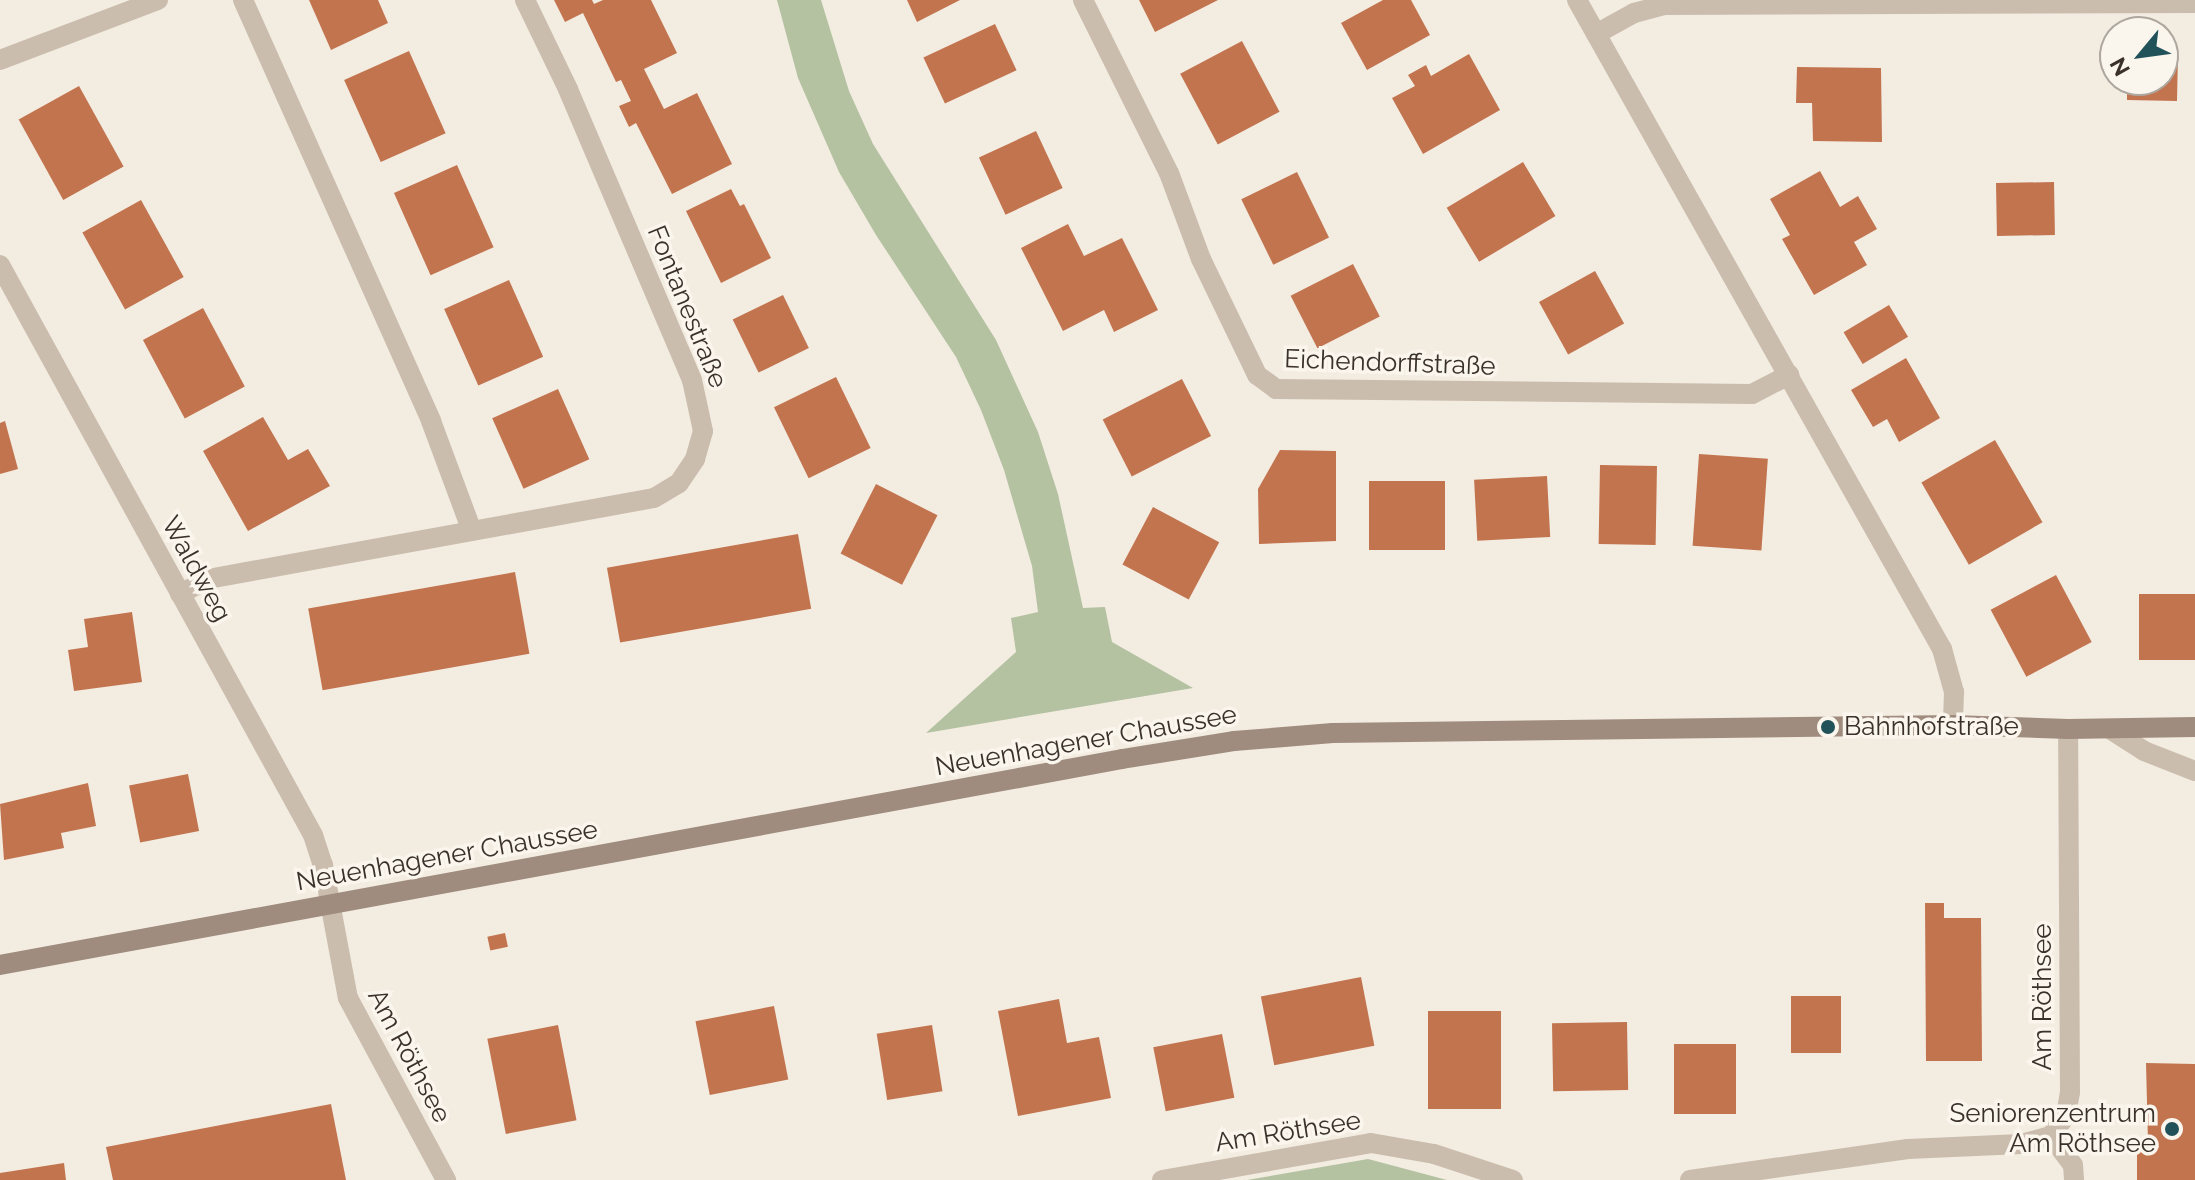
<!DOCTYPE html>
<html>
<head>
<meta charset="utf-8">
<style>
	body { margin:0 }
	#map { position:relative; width:2195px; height:1180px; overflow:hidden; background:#f3ece1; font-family:Raleway,sans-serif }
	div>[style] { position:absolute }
	.green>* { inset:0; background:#b4c2a1 }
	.building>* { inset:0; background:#c2744f; transform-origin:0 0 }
	.lane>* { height:20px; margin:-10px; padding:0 10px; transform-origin:10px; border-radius:10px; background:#cbbdad }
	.street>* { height:20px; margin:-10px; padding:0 10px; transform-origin:10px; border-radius:10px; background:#cbbdad }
	.secondary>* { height:20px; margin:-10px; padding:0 10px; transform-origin:10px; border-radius:10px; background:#9f8c7e }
	.dots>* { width:22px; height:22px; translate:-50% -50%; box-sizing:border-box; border:4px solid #faf5ed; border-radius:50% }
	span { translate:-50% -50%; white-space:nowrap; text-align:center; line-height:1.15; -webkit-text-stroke:7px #faf5ed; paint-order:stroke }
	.street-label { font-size:26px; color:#3a312b }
	.poi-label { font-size:26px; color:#3a312b }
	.left { translate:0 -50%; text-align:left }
	.right { translate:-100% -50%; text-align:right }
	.north { position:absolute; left:2099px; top:16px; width:80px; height:80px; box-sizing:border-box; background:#faf5ed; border:2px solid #ada79f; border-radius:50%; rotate:241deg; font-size:22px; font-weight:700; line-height:32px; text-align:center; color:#3a312b }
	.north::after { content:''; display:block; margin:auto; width:28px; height:36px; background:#21525a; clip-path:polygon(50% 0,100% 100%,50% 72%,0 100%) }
</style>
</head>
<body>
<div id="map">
	<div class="green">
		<div style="clip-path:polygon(777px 0,821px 0,849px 91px,873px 144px,996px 340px,1038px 432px,1058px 494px,1083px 608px,1105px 607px,1112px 642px,1193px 688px,926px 733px,1016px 652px,1011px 618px,1038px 612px,1032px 566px,1004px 470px,981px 410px,956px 357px,876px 235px,839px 172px,798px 78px)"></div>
		<div style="clip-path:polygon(1368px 1159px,1447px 1180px,1247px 1180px)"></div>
	</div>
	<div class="building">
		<div style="clip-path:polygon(309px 0,378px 0,388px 23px,331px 50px)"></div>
		<div style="clip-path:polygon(554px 0,592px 0,594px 4px,603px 0,651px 0,677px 53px,644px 69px,664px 109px,697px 93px,732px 164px,672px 194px,636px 123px,629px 127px,619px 106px,631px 101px,621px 80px,616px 82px,583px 13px,565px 22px)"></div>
		<div style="clip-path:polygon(907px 0,960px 0,917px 22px)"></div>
		<div style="clip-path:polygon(1139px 0,1218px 0,1155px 32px)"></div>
		<div style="clip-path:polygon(1383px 0,1411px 0,1430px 35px,1367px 70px,1341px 23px)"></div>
		<div style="left:995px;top:24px;width:51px;height:79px;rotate:65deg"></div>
		<div style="left:1242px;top:41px;width:80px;height:70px;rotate:62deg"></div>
		<div style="left:409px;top:51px;width:90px;height:71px;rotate:66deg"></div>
		<div style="clip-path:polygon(2163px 53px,2178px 54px,2177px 101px,2127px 100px,2127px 80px,2163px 80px)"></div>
		<div style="clip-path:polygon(1469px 54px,1500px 110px,1423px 154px,1392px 98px,1415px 86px,1408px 75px,1426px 65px,1431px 76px)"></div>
		<div style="clip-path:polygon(1797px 67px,1881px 68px,1882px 142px,1813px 141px,1812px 103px,1796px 103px)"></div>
		<div style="left:79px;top:86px;width:92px;height:69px;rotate:61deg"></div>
		<div style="left:1036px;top:131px;width:63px;height:63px;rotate:65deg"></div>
		<div style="left:1523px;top:162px;width:63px;height:89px;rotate:59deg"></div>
		<div style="left:457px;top:165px;width:90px;height:69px;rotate:66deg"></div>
		<div style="clip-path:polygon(1820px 171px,1840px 207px,1858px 196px,1877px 229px,1854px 242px,1867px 265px,1814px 295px,1782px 239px,1790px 235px,1770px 199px)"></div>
		<div style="left:1297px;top:172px;width:73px;height:62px;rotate:64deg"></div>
		<div style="left:2054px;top:182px;width:53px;height:58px;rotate:89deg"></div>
		<div style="clip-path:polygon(731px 189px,740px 206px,744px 204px,771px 258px,721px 283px,686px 211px)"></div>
		<div style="left:141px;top:200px;width:88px;height:67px;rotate:61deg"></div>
		<div style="clip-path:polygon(1068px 224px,1084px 256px,1122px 238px,1158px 310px,1114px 332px,1104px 310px,1063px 331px,1021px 248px)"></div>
		<div style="left:1353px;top:264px;width:59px;height:70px;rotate:63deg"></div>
		<div style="left:1595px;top:271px;width:60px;height:64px;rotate:61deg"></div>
		<div style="left:509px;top:280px;width:84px;height:71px;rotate:66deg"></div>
		<div style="left:783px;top:295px;width:59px;height:56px;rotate:64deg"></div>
		<div style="left:1889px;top:305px;width:37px;height:53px;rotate:59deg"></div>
		<div style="left:203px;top:308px;width:89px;height:68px;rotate:62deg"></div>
		<div style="clip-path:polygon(1906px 358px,1940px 418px,1899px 442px,1887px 419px,1873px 427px,1851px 390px)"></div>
		<div style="left:836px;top:377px;width:79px;height:69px;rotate:64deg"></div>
		<div style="left:1182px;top:379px;width:64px;height:89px;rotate:63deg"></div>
		<div style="left:558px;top:389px;width:77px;height:72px;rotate:66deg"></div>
		<div style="clip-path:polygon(263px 417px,288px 460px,308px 449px,330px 486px,248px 531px,203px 451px)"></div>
		<div style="clip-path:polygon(5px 421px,18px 469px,0 474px,0 423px)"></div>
		<div style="left:1995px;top:440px;width:95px;height:85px;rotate:60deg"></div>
		<div style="clip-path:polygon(1280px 450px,1336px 451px,1336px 541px,1259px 544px,1258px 489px)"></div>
		<div style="left:1699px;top:454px;width:69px;height:92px;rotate:4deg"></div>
		<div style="left:1600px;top:465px;width:57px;height:79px;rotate:1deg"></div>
		<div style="left:1547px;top:476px;width:61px;height:73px;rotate:87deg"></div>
		<div style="left:1369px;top:481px;width:76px;height:69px"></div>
		<div style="left:876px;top:484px;width:69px;height:78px;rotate:27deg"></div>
		<div style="left:1153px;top:507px;width:75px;height:65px;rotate:28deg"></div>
		<div style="left:798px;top:534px;width:76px;height:194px;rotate:80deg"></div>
		<div style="left:515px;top:572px;width:83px;height:210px;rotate:80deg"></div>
		<div style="left:2056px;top:575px;width:76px;height:74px;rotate:62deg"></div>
		<div style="left:2139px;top:594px;width:56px;height:66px"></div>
		<div style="clip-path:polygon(132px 612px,142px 682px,74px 691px,68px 650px,88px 647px,84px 619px)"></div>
		<div style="left:188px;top:774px;width:58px;height:60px;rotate:79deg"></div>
		<div style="clip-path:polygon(88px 783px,96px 826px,61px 833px,64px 848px,4px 860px,0 804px)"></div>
		<div style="clip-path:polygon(1925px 903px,1944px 903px,1944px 918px,1981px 918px,1982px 1061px,1926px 1061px)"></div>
		<div style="left:505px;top:933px;width:14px;height:18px;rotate:78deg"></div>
		<div style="left:1361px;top:977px;width:70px;height:102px;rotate:79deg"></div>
		<div style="left:1791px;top:996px;width:50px;height:57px"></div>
		<div style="clip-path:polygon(1059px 999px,1067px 1043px,1099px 1037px,1111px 1098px,1018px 1116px,998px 1011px)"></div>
		<div style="left:774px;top:1006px;width:75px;height:80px;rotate:79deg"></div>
		<div style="left:1501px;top:1011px;width:98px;height:73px;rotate:90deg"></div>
		<div style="left:1627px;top:1022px;width:68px;height:75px;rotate:89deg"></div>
		<div style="left:558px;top:1025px;width:97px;height:72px;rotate:79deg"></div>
		<div style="left:932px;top:1025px;width:67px;height:56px;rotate:81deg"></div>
		<div style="left:1222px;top:1034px;width:65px;height:70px;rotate:79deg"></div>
		<div style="left:1674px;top:1044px;width:62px;height:70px"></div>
		<div style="clip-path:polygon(2146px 1063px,2195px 1064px,2195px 1180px,2137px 1180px,2137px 1143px,2148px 1143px)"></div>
		<div style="clip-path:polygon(331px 1104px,346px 1180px,113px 1180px,106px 1147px)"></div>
		<div style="clip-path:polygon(64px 1163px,66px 1180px,0 1180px,0 1173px)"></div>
	</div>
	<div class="lane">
		<div style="left:2110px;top:729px;width:40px;rotate:32.9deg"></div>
		<div style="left:2144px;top:751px;width:55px;rotate:21.4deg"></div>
		<div style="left:2051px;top:1136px;width:36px;rotate:53deg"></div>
		<div style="left:2073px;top:1165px;width:15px;rotate:86deg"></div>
	</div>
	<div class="street">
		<div style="left:243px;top:0;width:461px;rotate:65.9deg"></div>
		<div style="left:431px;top:421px;width:117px;rotate:69.6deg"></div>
		<div style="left:1083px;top:0;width:193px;rotate:63.6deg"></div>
		<div style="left:1169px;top:173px;width:92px;rotate:69.6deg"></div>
		<div style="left:1201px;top:259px;width:129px;rotate:64.2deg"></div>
		<div style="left:1257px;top:375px;width:24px;rotate:36deg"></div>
		<div style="left:1276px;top:389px;width:476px;rotate:0.6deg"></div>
		<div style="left:1752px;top:394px;width:42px;rotate:-27.2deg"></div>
		<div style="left:1577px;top:0;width:745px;rotate:60.65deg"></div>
		<div style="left:1942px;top:649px;width:45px;rotate:74.4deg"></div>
		<div style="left:1954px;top:692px;width:33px;rotate:92deg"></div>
		<div style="left:1596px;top:34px;width:43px;rotate:-28.9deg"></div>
		<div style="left:1634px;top:13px;width:30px;rotate:-15deg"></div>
		<div style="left:1663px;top:5px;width:532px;rotate:-0.22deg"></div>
		<div style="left:0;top:60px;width:169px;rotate:-20.8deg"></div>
		<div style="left:0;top:265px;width:650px;rotate:61.23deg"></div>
		<div style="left:313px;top:835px;width:32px;rotate:72deg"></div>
		<div style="left:323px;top:865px;width:135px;rotate:79.4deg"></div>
		<div style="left:348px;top:998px;width:207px;rotate:61.7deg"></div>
		<div style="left:180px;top:594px;width:32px;rotate:-28deg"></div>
		<div style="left:208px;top:579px;width:453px;rotate:-10.3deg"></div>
		<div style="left:654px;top:498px;width:29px;rotate:-31deg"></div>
		<div style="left:679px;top:483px;width:29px;rotate:-56deg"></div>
		<div style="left:695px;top:459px;width:29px;rotate:-74deg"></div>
		<div style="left:703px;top:431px;width:52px;rotate:-102.2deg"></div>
		<div style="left:692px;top:380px;width:316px;rotate:-113.1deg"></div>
		<div style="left:568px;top:89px;width:99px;rotate:-115.8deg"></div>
		<div style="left:1162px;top:1180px;width:212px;rotate:-10deg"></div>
		<div style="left:1371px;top:1143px;width:64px;rotate:9.9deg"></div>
		<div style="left:1434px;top:1154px;width:83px;rotate:18.2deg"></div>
		<div style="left:1690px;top:1180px;width:220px;rotate:-8.1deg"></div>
		<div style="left:1908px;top:1149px;width:113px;rotate:-2.5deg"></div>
		<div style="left:2021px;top:1144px;width:31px;rotate:-15deg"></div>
		<div style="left:2051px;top:1136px;width:26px;rotate:-54deg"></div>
		<div style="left:2066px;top:1115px;width:23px;rotate:-80deg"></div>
		<div style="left:2070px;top:1092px;width:363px;rotate:-90.3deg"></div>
	</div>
	<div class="secondary">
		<div style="left:0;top:965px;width:1141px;rotate:-10.4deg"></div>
		<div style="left:1122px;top:759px;width:113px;rotate:-9.1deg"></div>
		<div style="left:1234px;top:741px;width:99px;rotate:-4.6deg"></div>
		<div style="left:1333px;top:733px;width:620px;rotate:-0.74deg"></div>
		<div style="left:1953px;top:725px;width:115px;rotate:2deg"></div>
		<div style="left:2068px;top:729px;width:127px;rotate:-0.9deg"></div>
	</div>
	<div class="dots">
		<div style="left:1828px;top:727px;background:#21525a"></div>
		<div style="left:2172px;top:1129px;background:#21525a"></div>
	</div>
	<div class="street-label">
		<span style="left:687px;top:307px;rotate:68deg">Fontanestraße</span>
		<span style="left:1390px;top:363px;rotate:2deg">Eichendorffstraße</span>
		<span style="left:196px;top:569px;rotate:61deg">Waldweg</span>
		<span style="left:1086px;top:741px;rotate:-10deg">Neuenhagener Chaussee</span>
		<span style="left:447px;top:856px;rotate:-10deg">Neuenhagener Chaussee</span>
		<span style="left:2043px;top:997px;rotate:-90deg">Am Röthsee</span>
		<span style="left:409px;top:1056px;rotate:62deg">Am Röthsee</span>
		<span style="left:1288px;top:1132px;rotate:-9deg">Am Röthsee</span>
	</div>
	<div class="poi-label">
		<span class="left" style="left:1844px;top:727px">Bahnhofstraße</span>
		<span class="right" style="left:2156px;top:1129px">Seniorenzentrum<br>Am Röthsee</span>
	</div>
	<div class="north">N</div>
</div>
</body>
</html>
